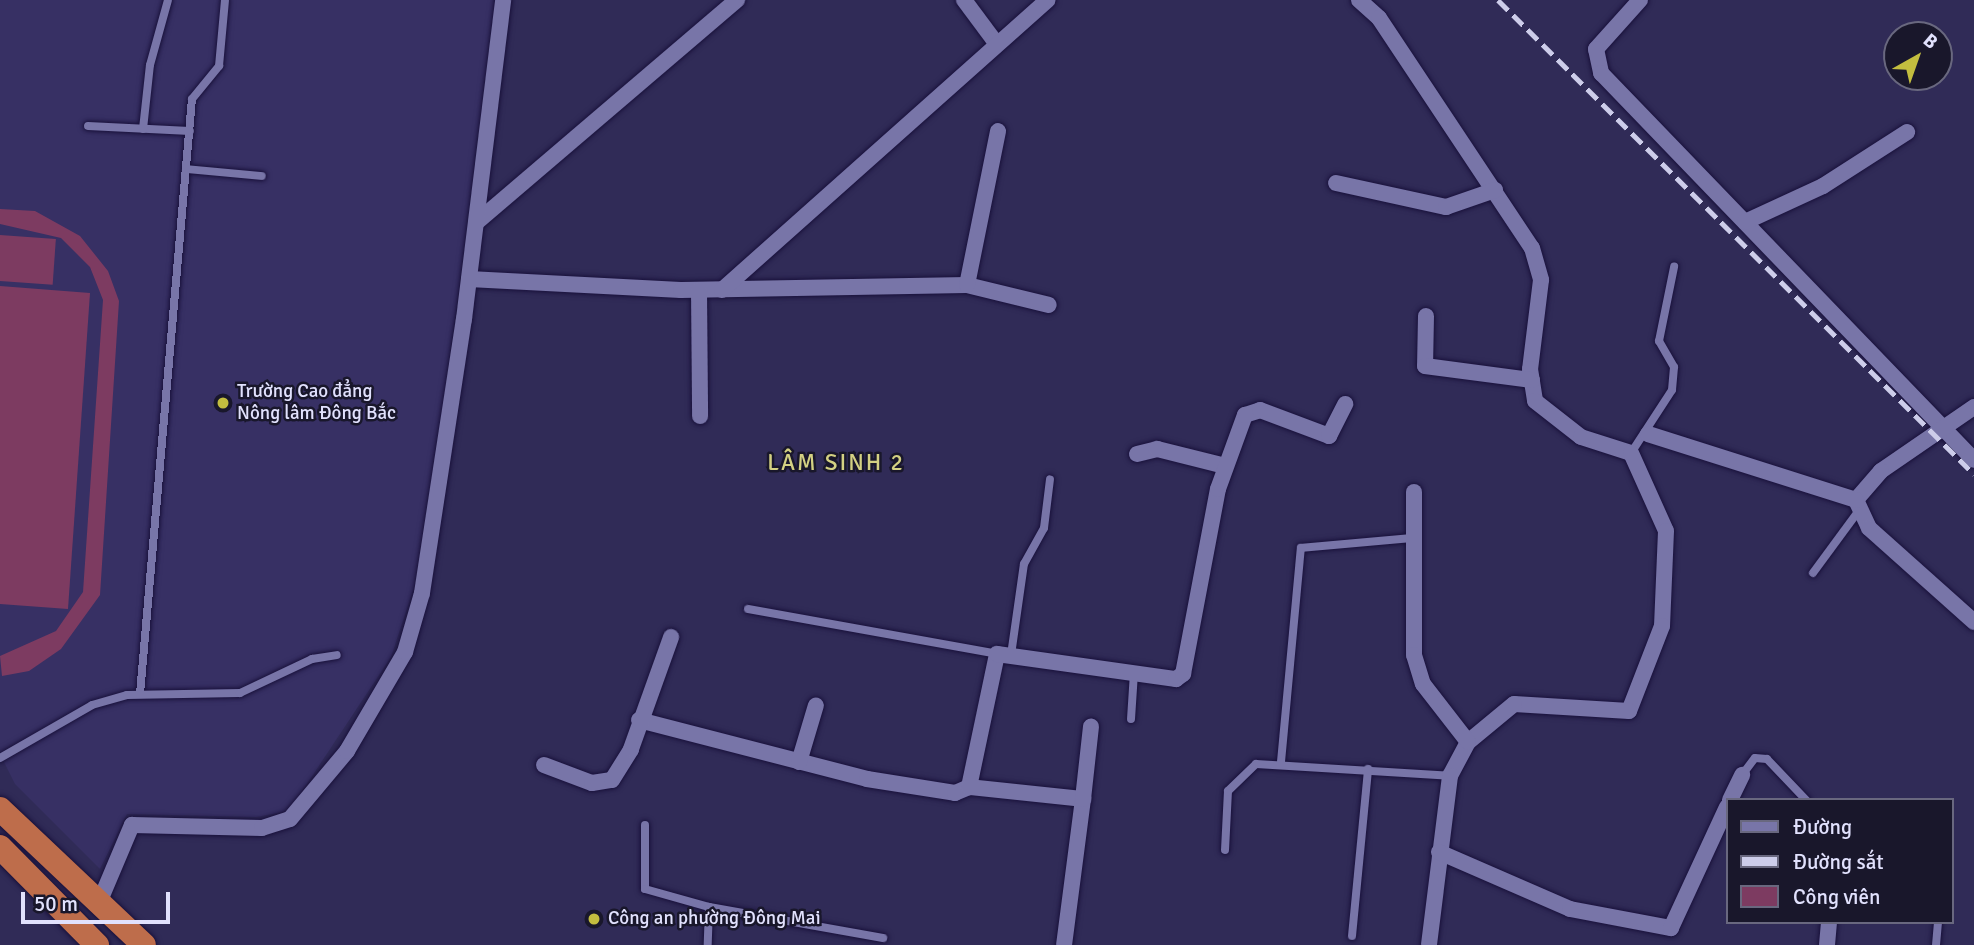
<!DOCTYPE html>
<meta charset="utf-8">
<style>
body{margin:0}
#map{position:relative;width:1974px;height:945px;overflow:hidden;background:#302b57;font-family:Signika,sans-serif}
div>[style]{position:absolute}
.built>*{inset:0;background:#373064}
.green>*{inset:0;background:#7d3b61;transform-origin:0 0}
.roads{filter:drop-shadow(0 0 2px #19113b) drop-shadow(0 0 2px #19113b)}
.service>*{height:8px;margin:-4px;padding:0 4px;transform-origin:4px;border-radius:4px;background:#7875a8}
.minor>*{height:16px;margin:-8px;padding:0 8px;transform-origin:8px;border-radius:8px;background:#7875a8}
.trunk>*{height:24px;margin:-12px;padding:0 12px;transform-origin:12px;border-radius:12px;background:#be6d4b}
.rail>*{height:5px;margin-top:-2.5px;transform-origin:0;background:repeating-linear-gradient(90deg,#cdcdea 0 14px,transparent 0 21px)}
.dots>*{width:19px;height:19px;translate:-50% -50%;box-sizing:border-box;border:4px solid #19172b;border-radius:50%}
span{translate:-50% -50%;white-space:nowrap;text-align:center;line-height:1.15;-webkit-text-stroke:5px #19172b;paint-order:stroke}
.poi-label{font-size:19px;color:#e1e1fd}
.left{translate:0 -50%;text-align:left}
.quarter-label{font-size:23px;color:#d4d183;letter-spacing:2px}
.legend{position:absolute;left:1726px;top:798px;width:228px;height:126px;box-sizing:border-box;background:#19172b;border:2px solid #69687f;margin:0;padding:9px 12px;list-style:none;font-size:21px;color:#e1e1fd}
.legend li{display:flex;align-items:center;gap:14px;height:35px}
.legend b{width:35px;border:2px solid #69687f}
.north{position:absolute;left:1883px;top:21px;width:70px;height:70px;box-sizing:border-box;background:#19172b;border:2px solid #69687f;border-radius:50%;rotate:40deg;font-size:19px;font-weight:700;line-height:28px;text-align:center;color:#e1e1fd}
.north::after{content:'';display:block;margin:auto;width:24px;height:32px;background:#c3bd3f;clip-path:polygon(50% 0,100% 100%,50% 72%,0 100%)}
.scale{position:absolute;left:21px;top:892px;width:149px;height:32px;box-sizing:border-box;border:4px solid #e1e1fd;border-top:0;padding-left:9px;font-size:21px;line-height:24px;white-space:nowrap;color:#e1e1fd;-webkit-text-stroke:5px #19172b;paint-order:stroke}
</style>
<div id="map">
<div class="built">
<div style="clip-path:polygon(0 0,498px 0,422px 563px,391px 657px,289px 811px,256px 817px,127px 814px,100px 869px,15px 784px,0 754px)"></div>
</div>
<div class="green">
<div style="clip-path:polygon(0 209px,35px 211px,80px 236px,108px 271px,119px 301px,100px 595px,61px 649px,29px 671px,2px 676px,0 656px,56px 631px,83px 592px,103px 300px,90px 267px,61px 238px,0 224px)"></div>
<div style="left:0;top:235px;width:56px;height:46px;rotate:4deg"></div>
<div style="clip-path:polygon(0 286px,90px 293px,68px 609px,0 604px)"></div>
</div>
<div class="roads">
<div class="service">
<div style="left:88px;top:126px;width:102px;rotate:2.8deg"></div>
<div style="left:143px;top:129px;width:64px;rotate:-83.8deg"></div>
<div style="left:150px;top:65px;width:67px;rotate:-74.5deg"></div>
<div style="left:186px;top:169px;width:76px;rotate:5.3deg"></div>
<div style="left:1631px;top:453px;width:75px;rotate:-56.9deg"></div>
<div style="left:1672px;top:390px;width:23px;rotate:-85deg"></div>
<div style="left:1674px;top:367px;width:30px;rotate:-120deg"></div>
<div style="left:1659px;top:341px;width:76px;rotate:-78.5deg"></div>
<div style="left:1813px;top:573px;width:79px;rotate:-53.7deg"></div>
<div style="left:748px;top:609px;width:253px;rotate:10.2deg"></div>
<div style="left:1011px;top:655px;width:92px;rotate:-81.9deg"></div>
<div style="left:1024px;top:564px;width:41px;rotate:-60.9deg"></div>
<div style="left:1044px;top:528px;width:49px;rotate:-83deg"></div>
<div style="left:140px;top:694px;width:597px;rotate:-85.01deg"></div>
<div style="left:192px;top:99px;width:43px;rotate:-50.7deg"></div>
<div style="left:219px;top:66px;width:66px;rotate:-84.8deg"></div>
<div style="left:1131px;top:719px;width:46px;rotate:-86.3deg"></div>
<div style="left:0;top:758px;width:106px;rotate:-29.9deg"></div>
<div style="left:92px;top:705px;width:36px;rotate:-16deg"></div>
<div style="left:127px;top:695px;width:113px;rotate:-1deg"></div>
<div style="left:240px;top:693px;width:80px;rotate:-25.3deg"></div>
<div style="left:312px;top:659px;width:25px;rotate:-9deg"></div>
<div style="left:1281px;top:762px;width:215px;rotate:-84.7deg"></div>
<div style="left:1301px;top:548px;width:113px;rotate:-5.1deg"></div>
<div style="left:1742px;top:775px;width:21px;rotate:-53deg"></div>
<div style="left:1755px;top:758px;width:12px;rotate:5deg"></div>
<div style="left:1767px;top:759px;width:57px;rotate:46.4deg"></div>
<div style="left:645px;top:825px;width:64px;rotate:90deg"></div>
<div style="left:645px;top:889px;width:66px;rotate:15.7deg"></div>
<div style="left:709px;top:907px;width:38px;rotate:92deg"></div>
<div style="left:1225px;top:850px;width:59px;rotate:-87.1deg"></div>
<div style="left:1228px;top:791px;width:39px;rotate:-44deg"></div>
<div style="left:1256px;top:764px;width:194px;rotate:3.5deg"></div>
<div style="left:709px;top:907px;width:177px;rotate:10.1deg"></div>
<div style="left:1352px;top:936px;width:168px;rotate:-84.5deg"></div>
<div style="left:1936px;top:945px;width:23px;rotate:-85deg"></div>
</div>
<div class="minor">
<div style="left:964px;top:0;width:54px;rotate:53.3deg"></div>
<div style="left:1359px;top:0;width:27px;rotate:42deg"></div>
<div style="left:1379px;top:18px;width:276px;rotate:56.4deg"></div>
<div style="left:1532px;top:248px;width:33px;rotate:74deg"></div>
<div style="left:1541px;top:280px;width:90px;rotate:97deg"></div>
<div style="left:1530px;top:369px;width:32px;rotate:81deg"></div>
<div style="left:1535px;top:401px;width:58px;rotate:38deg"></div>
<div style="left:1581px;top:437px;width:52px;rotate:17.7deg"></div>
<div style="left:1631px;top:453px;width:85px;rotate:65.8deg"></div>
<div style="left:1666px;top:531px;width:95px;rotate:92.4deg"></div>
<div style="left:1662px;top:626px;width:91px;rotate:111.2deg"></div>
<div style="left:1629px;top:711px;width:115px;rotate:-176.5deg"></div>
<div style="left:1514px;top:704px;width:60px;rotate:140.4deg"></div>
<div style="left:1468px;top:742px;width:38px;rotate:118deg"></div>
<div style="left:1450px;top:776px;width:170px;rotate:97.1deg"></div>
<div style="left:1640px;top:0;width:66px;rotate:131.9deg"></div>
<div style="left:1596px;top:49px;width:25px;rotate:78deg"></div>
<div style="left:1601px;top:73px;width:537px;rotate:46.06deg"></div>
<div style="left:1336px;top:183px;width:113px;rotate:12.3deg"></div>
<div style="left:1446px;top:207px;width:52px;rotate:-19.1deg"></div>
<div style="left:477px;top:222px;width:342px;rotate:-40.5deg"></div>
<div style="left:1745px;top:222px;width:86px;rotate:-24.8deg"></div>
<div style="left:1823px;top:186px;width:100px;rotate:-32.7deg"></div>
<div style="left:469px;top:279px;width:212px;rotate:3deg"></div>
<div style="left:681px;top:290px;width:286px;rotate:-1deg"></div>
<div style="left:967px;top:285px;width:84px;rotate:13.7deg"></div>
<div style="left:967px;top:285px;width:157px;rotate:-78.6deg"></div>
<div style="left:699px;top:290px;width:126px;rotate:89.5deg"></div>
<div style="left:722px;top:290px;width:436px;rotate:-41.7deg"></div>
<div style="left:1426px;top:316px;width:50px;rotate:91.1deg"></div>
<div style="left:1425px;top:366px;width:108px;rotate:7.5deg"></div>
<div style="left:1974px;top:407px;width:113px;rotate:145.5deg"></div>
<div style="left:1881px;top:471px;width:38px;rotate:131deg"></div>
<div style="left:1856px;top:500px;width:31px;rotate:65deg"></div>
<div style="left:1869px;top:528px;width:141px;rotate:41.8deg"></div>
<div style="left:1648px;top:434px;width:218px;rotate:17.6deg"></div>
<div style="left:1137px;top:454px;width:21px;rotate:-14deg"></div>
<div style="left:1157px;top:449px;width:70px;rotate:14deg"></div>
<div style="left:1414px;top:492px;width:163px;rotate:90deg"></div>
<div style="left:1414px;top:655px;width:30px;rotate:73deg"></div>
<div style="left:1423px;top:684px;width:73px;rotate:52.2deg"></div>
<div style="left:639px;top:720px;width:236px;rotate:14.5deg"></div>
<div style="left:867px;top:779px;width:89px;rotate:9deg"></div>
<div style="left:955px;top:793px;width:15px;rotate:-23deg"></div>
<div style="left:969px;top:787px;width:136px;rotate:-78.1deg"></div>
<div style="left:997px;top:654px;width:181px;rotate:8deg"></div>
<div style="left:1176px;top:679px;width:9px;rotate:-36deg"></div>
<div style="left:1183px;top:674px;width:188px;rotate:-79.3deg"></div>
<div style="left:1218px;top:489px;width:79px;rotate:-70deg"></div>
<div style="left:1245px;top:415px;width:16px;rotate:-18deg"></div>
<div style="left:1260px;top:410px;width:74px;rotate:20.6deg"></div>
<div style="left:1329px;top:436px;width:36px;rotate:-63deg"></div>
<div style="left:799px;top:762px;width:59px;rotate:-73.4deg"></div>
<div style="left:544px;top:765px;width:51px;rotate:20.6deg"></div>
<div style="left:592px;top:783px;width:20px;rotate:-9deg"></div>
<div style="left:612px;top:780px;width:36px;rotate:-58deg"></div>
<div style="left:631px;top:749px;width:119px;rotate:-70.3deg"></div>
<div style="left:969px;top:787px;width:115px;rotate:6deg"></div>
<div style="left:1083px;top:799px;width:147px;rotate:97.4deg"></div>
<div style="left:1083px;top:799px;width:73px;rotate:-83.7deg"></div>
<div style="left:1730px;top:800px;width:28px;rotate:-64deg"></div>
<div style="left:1439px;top:852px;width:143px;rotate:23.5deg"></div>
<div style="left:1570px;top:909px;width:103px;rotate:10.7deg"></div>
<div style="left:1671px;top:928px;width:133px;rotate:-65.2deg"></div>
<div style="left:99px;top:903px;width:85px;rotate:-67.1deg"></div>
<div style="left:132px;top:825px;width:130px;rotate:1.3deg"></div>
<div style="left:262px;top:828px;width:29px;rotate:-18deg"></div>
<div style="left:290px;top:819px;width:89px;rotate:-50deg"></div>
<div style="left:347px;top:751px;width:115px;rotate:-59.6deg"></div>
<div style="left:405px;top:652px;width:61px;rotate:-73.9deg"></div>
<div style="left:422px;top:593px;width:277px;rotate:-81.3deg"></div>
<div style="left:464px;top:319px;width:321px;rotate:-83deg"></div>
<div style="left:1827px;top:945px;width:23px;rotate:-85deg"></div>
</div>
<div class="trunk">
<div style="left:0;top:809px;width:198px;rotate:43.4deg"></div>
<div style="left:0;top:847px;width:138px;rotate:45.3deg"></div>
</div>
</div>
<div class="rail">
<div style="left:1498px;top:0;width:672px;rotate:44.88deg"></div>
</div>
<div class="dots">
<div style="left:223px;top:403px;background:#c3bd3f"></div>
<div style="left:594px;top:919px;background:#c3bd3f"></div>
</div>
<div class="poi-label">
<span class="left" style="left:237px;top:403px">Trường Cao đẳng<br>Nông lâm Đông Bắc</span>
<span class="left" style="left:608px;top:919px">Công an phường Đông Mai</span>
</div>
<div class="quarter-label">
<span style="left:836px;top:463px">LÂM SINH 2</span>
</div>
<ul class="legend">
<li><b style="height:9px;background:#7875a8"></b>Đường</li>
<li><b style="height:9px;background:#cdcdea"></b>Đường sắt</li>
<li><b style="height:19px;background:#7d3b61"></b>Công viên</li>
</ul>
<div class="north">B</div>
<div class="scale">50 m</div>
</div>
